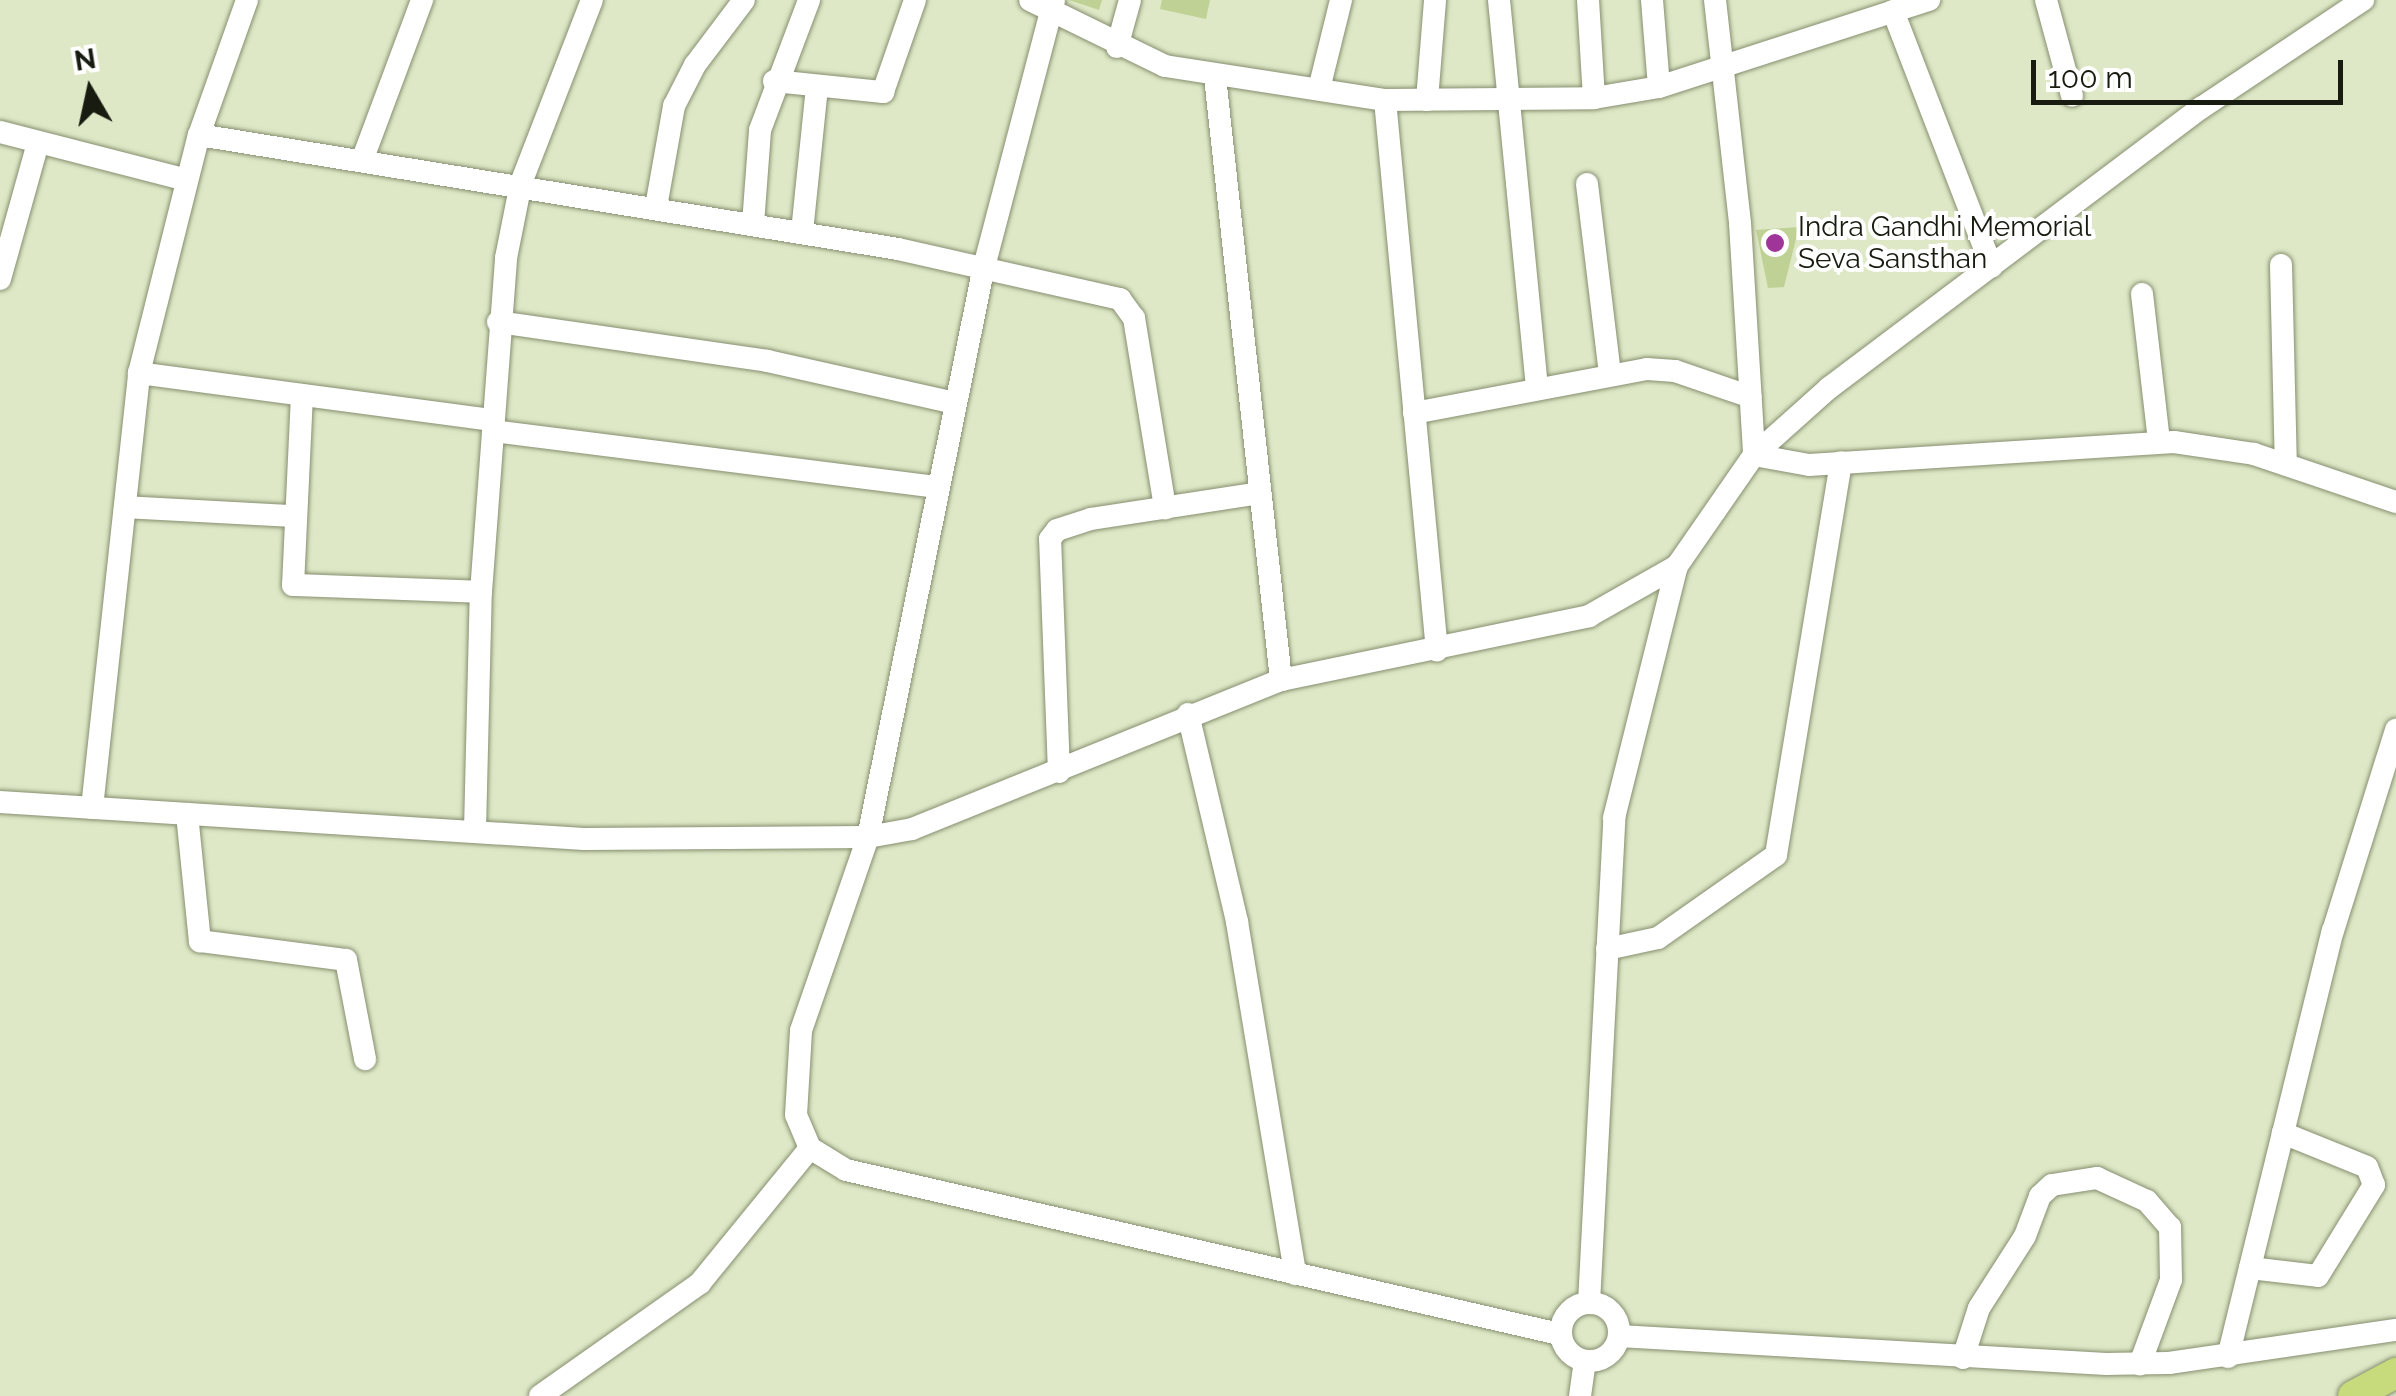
<!DOCTYPE html>
<style>
body{margin:0}
#map{position:relative;width:2396px;height:1396px;overflow:hidden;background:#dee8c6;font-family:Raleway,sans-serif}
div>[style]{position:absolute}
.building>*{inset:0;background:#bfd194}
.roads{filter:drop-shadow(0 0 2px #868f70) drop-shadow(0 0 2px #868f70)}
.minor>*{height:22px;margin:-11px;padding:0 11px;transform-origin:11px;border-radius:11px;background:#fff}
.minor>.ring{margin:-11px;padding:0;box-sizing:content-box;background:none;border:22px solid #fff;border-radius:50%}
.major>*{height:30px;margin:-15px;padding:0 15px;transform-origin:15px;border-radius:15px;background:#c7db7c}
.dots>*{width:28px;height:28px;translate:-50% -50%;box-sizing:border-box;border:5px solid #fff;border-radius:50%}
span{translate:-50% -50%;white-space:nowrap;text-align:center;line-height:1.15;-webkit-text-stroke:8px #fff;paint-order:stroke}
.poi-label{font-size:28px;color:#181b0f}
.left{translate:0 -50%;text-align:left}
.north{position:absolute;left:40px;top:40px;width:100px;height:100px;-webkit-text-stroke:8px #fff;paint-order:stroke;rotate:351deg;font-size:28px;font-weight:700;line-height:40px;text-align:center;color:#181b0f}
.north::after{content:'';display:block;margin:auto;width:35px;height:45px;background:#181b0f;clip-path:polygon(50% 0,100% 100%,50% 72%,0 100%)}
.scale{position:absolute;left:2031px;top:60px;width:312px;height:45px;box-sizing:border-box;border:5px solid #181b0f;border-top:0;padding-left:12px;font-size:30px;line-height:35px;white-space:nowrap;color:#181b0f;-webkit-text-stroke:8px #fff;paint-order:stroke}
</style>
<div id="map">
<div class="building">
<div style="clip-path:polygon(1069px 0,1102px 0,1099px 10px)"></div>
<div style="clip-path:polygon(1162px 0,1210px 0,1206px 19px,1160px 9px)"></div>
<div style="clip-path:polygon(1799px 227px,1784px 287px,1768px 288px,1756px 230px)"></div>
</div>
<div class="roads">
<div class="minor">
<div style="left:1030px;top:0;width:150px;rotate:26.1deg"></div>
<div style="left:1165px;top:66px;width:223px;rotate:8.8deg"></div>
<div style="left:1385px;top:100px;width:209px;rotate:-0.5deg"></div>
<div style="left:1594px;top:98px;width:66px;rotate:-9.6deg"></div>
<div style="left:1659px;top:87px;width:284px;rotate:-17.9deg"></div>
<div style="left:1054px;top:0;width:275px;rotate:104.7deg"></div>
<div style="left:984px;top:266px;width:583px;rotate:101.48deg"></div>
<div style="left:868px;top:837px;width:205px;rotate:109.1deg"></div>
<div style="left:801px;top:1031px;width:84px;rotate:93.4deg"></div>
<div style="left:796px;top:1115px;width:36px;rotate:67deg"></div>
<div style="left:810px;top:1148px;width:42px;rotate:31.4deg"></div>
<div style="left:846px;top:1170px;width:732px;rotate:12.95deg"></div>
<div style="left:1499px;top:0;width:388px;rotate:84.4deg"></div>
<div style="left:1588px;top:0;width:98px;rotate:86.5deg"></div>
<div style="left:1652px;top:0;width:87px;rotate:85.4deg"></div>
<div style="left:1715px;top:0;width:224px;rotate:83.6deg"></div>
<div style="left:1740px;top:223px;width:232px;rotate:86.5deg"></div>
<div style="left:1754px;top:455px;width:56px;rotate:10.3deg"></div>
<div style="left:1809px;top:465px;width:366px;rotate:-3.6deg"></div>
<div style="left:2174px;top:442px;width:81px;rotate:8.5deg"></div>
<div style="left:2254px;top:454px;width:150px;rotate:18.7deg"></div>
<div style="left:2046px;top:0;width:99px;rotate:74.8deg"></div>
<div style="left:1893px;top:11px;width:274px;rotate:68.9deg"></div>
<div style="left:1117px;top:47px;width:49px;rotate:-74.5deg"></div>
<div style="left:1215px;top:77px;width:607px;rotate:83.75deg"></div>
<div style="left:774px;top:81px;width:110px;rotate:5.8deg"></div>
<div style="left:883px;top:92px;width:97px;rotate:-70.8deg"></div>
<div style="left:1319px;top:89px;width:92px;rotate:-76.1deg"></div>
<div style="left:1385px;top:100px;width:553px;rotate:84.61deg"></div>
<div style="left:1427px;top:100px;width:100px;rotate:-85.4deg"></div>
<div style="left:0;top:132px;width:193px;rotate:14.4deg"></div>
<div style="left:199px;top:135px;width:708px;rotate:9.26deg"></div>
<div style="left:898px;top:249px;width:228px;rotate:12.7deg"></div>
<div style="left:1120px;top:299px;width:24px;rotate:54deg"></div>
<div style="left:1134px;top:318px;width:193px;rotate:80.7deg"></div>
<div style="left:363px;top:158px;width:169px;rotate:-69.5deg"></div>
<div style="left:1587px;top:184px;width:191px;rotate:83.1deg"></div>
<div style="left:656px;top:207px;width:103px;rotate:-79.9deg"></div>
<div style="left:674px;top:106px;width:46px;rotate:-62.9deg"></div>
<div style="left:695px;top:65px;width:81px;rotate:-53deg"></div>
<div style="left:753px;top:224px;width:94px;rotate:-85.7deg"></div>
<div style="left:760px;top:130px;width:139px;rotate:-69.3deg"></div>
<div style="left:802px;top:232px;width:146px;rotate:-84.1deg"></div>
<div style="left:2281px;top:265px;width:199px;rotate:88.6deg"></div>
<div style="left:0;top:279px;width:141px;rotate:-74.4deg"></div>
<div style="left:2142px;top:294px;width:149px;rotate:83.4deg"></div>
<div style="left:498px;top:322px;width:272px;rotate:8.2deg"></div>
<div style="left:767px;top:361px;width:193px;rotate:12.6deg"></div>
<div style="left:139px;top:373px;width:357px;rotate:7.6deg"></div>
<div style="left:302px;top:395px;width:190px;rotate:92.7deg"></div>
<div style="left:293px;top:585px;width:188px;rotate:2.1deg"></div>
<div style="left:1414px;top:413px;width:237px;rotate:-10.7deg"></div>
<div style="left:1647px;top:369px;width:28px;rotate:4deg"></div>
<div style="left:1675px;top:371px;width:80px;rotate:18.9deg"></div>
<div style="left:493px;top:431px;width:449px;rotate:7.2deg"></div>
<div style="left:125px;top:507px;width:167px;rotate:3.1deg"></div>
<div style="left:1188px;top:714px;width:214px;rotate:76.7deg"></div>
<div style="left:1237px;top:922px;width:357px;rotate:80.6deg"></div>
<div style="left:1059px;top:772px;width:233px;rotate:-92.2deg"></div>
<div style="left:1050px;top:539px;width:11px;rotate:-52deg"></div>
<div style="left:1057px;top:530px;width:36px;rotate:-18deg"></div>
<div style="left:1091px;top:519px;width:171px;rotate:-8.7deg"></div>
<div style="left:0;top:802px;width:585px;rotate:3.63deg"></div>
<div style="left:584px;top:839px;width:284px;rotate:-0.4deg"></div>
<div style="left:868px;top:837px;width:45px;rotate:-10.3deg"></div>
<div style="left:912px;top:829px;width:398px;rotate:-22deg"></div>
<div style="left:1281px;top:680px;width:315px;rotate:-11.7deg"></div>
<div style="left:1589px;top:616px;width:101px;rotate:-29.6deg"></div>
<div style="left:1677px;top:566px;width:135px;rotate:-55.3deg"></div>
<div style="left:1754px;top:455px;width:101px;rotate:-41.8deg"></div>
<div style="left:1829px;top:388px;width:466px;rotate:-37deg"></div>
<div style="left:2201px;top:108px;width:195px;rotate:-33.7deg"></div>
<div style="left:92px;top:808px;width:438px;rotate:-83.8deg"></div>
<div style="left:139px;top:373px;width:245px;rotate:-75.9deg"></div>
<div style="left:199px;top:135px;width:143px;rotate:-70.4deg"></div>
<div style="left:187px;top:814px;width:128px;rotate:84.2deg"></div>
<div style="left:200px;top:941px;width:147px;rotate:7.4deg"></div>
<div style="left:346px;top:960px;width:101px;rotate:79.1deg"></div>
<div style="left:475px;top:830px;width:238px;rotate:-88.6deg"></div>
<div style="left:481px;top:592px;width:335px;rotate:-85.7deg"></div>
<div style="left:506px;top:258px;width:76px;rotate:-78.7deg"></div>
<div style="left:521px;top:183px;width:196px;rotate:-68.8deg"></div>
<div style="left:1607px;top:949px;width:52px;rotate:-12.2deg"></div>
<div style="left:1658px;top:938px;width:144px;rotate:-35.1deg"></div>
<div style="left:1776px;top:855px;width:398px;rotate:-80.6deg"></div>
<div style="left:2250px;top:1268px;width:68px;rotate:6.7deg"></div>
<div style="left:2318px;top:1276px;width:107px;rotate:-58.4deg"></div>
<div style="left:2374px;top:1185px;width:19px;rotate:-111deg"></div>
<div style="left:2367px;top:1167px;width:91px;rotate:-158deg"></div>
<div style="left:1589px;top:1303px;width:486px;rotate:-87deg"></div>
<div style="left:1614px;top:818px;width:260px;rotate:-76deg"></div>
<div class="ring" style="left:1561px;top:1303px;width:36px;height:36px"></div>
<div style="left:1619px;top:1336px;width:488px;rotate:3.3deg"></div>
<div style="left:2106px;top:1364px;width:63px;rotate:-0.9deg"></div>
<div style="left:2169px;top:1363px;width:229px;rotate:-8.3deg"></div>
<div style="left:2228px;top:1357px;width:439px;rotate:-76.2deg"></div>
<div style="left:2333px;top:931px;width:211px;rotate:-72.6deg"></div>
<div style="left:1963px;top:1358px;width:52px;rotate:-72.3deg"></div>
<div style="left:1979px;top:1308px;width:85px;rotate:-57.4deg"></div>
<div style="left:2025px;top:1236px;width:43px;rotate:-69.4deg"></div>
<div style="left:2040px;top:1196px;width:16px;rotate:-43deg"></div>
<div style="left:2052px;top:1185px;width:46px;rotate:-8.8deg"></div>
<div style="left:2097px;top:1178px;width:55px;rotate:24.7deg"></div>
<div style="left:2147px;top:1201px;width:35px;rotate:49deg"></div>
<div style="left:2170px;top:1227px;width:53px;rotate:88.9deg"></div>
<div style="left:2171px;top:1280px;width:90px;rotate:110.3deg"></div>
<div style="left:540px;top:1396px;width:196px;rotate:-35.2deg"></div>
<div style="left:700px;top:1283px;width:174px;rotate:-50.8deg"></div>
<div style="left:1580px;top:1396px;width:35px;rotate:-82deg"></div>
</div>
<div class="major">
<div style="left:2353px;top:1396px;width:49px;rotate:-28.1deg"></div>
</div>
</div>
<div class="dots">
<div style="left:1775px;top:243px;background:#9f3598"></div>
</div>
<div class="poi-label">
<span class="left" style="left:1798px;top:243px">Indra Gandhi Memorial<br>Seva Sansthan</span>
</div>
<div class="north">N</div>
<div class="scale">100 m</div>
</div>
